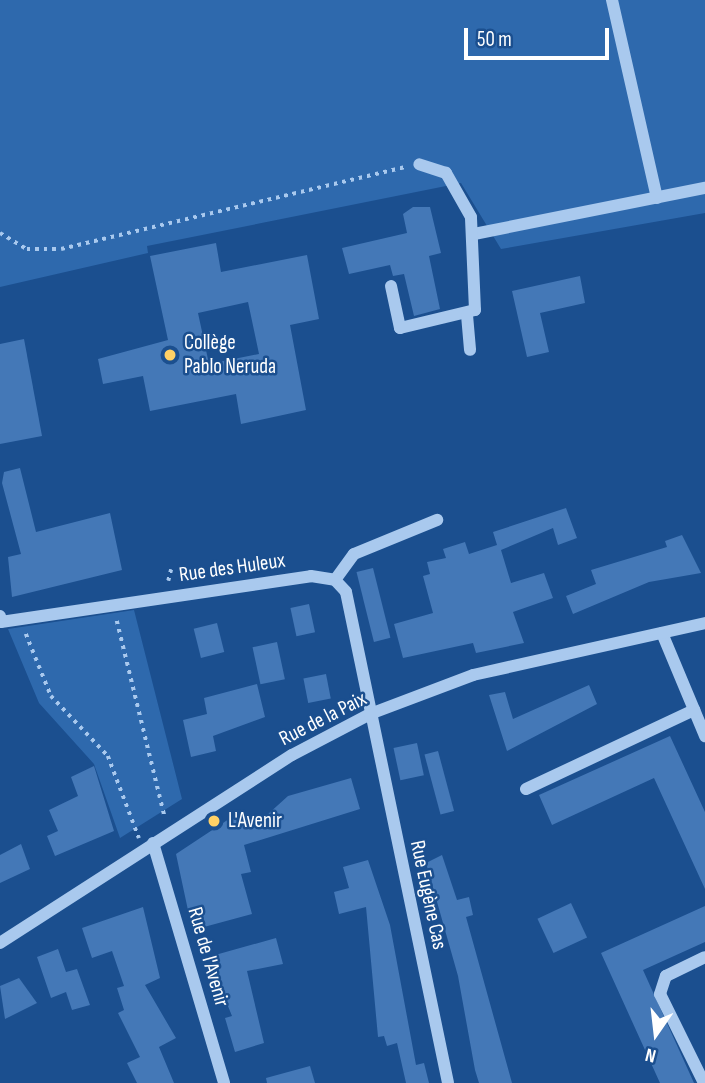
<!DOCTYPE html>
<meta charset="utf-8">
<style>
body{margin:0}
#map{position:relative;width:705px;height:1083px;overflow:hidden;background:#1b4f8f;font-family:"Sofia Sans Condensed",sans-serif}
div>[style]{position:absolute}
.green>*{inset:0;background:#2e69ad}
.building>*{inset:0;background:#4478b7;transform-origin:0 0}
.path>*{height:3.5px;margin-top:-1.75px;transform-origin:0;background:repeating-linear-gradient(90deg,#a9c9ee 0 3.5px,transparent 0 8.5px)}
.minor>*{height:12px;margin:-6px;padding:0 6px;transform-origin:6px;border-radius:6px;background:#a9c9ee}
.dots>*{width:19px;height:19px;translate:-50% -50%;box-sizing:border-box;border:4px solid #1b4f8f;border-radius:50%}
span{translate:-50% -50%;white-space:nowrap;text-align:center;line-height:1.15;-webkit-text-stroke:5px #1b4f8f;paint-order:stroke}
.poi-label{font-size:21px;color:#fff}
.left{translate:0 -50%;text-align:left}
.street-label{font-size:21px;color:#fff}
.north{position:absolute;left:621px;top:999px;width:70px;height:70px;-webkit-text-stroke:5px #1b4f8f;paint-order:stroke;rotate:194deg;font-size:19px;font-weight:700;line-height:28px;text-align:center;color:#fff}
.north::after{content:'';display:block;margin:auto;width:24px;height:32px;background:#fff;clip-path:polygon(50% 0,100% 100%,50% 72%,0 100%)}
.scale{position:absolute;left:464px;top:28px;width:145px;height:32px;box-sizing:border-box;border:4px solid #fff;border-top:0;padding-left:9px;font-size:21px;line-height:24px;white-space:nowrap;color:#fff;-webkit-text-stroke:5px #1b4f8f;paint-order:stroke}
</style>
<div id="map">
<div class="green">
<div style="clip-path:polygon(0 0,705px 0,705px 213px,501px 249px,461px 183px,147px 246px,148px 253px,0 287px)"></div>
<div style="clip-path:polygon(134px 610px,182px 799px,120px 838px,94px 764px,39px 703px,8px 629px)"></div>
</div>
<div class="building">
<div style="clip-path:polygon(413px 207px,430px 207px,441px 253px,429px 256px,440px 309px,414px 316px,404px 274px,393px 276px,390px 265px,349px 274px,342px 248px,407px 233px,403px 214px)"></div>
<div style="clip-path:polygon(evenodd,216px 243px,221px 272px,307px 255px,319px 319px,290px 325px,306px 410px,241px 424px,236px 394px,150px 411px,143px 376px,103px 384px,98px 359px,168px 340px,150px 256px,216px 243px,248px 302px,259px 354px,209px 364px,198px 313px,248px 302px)"></div>
<div style="clip-path:polygon(580px 276px,585px 303px,540px 313px,549px 352px,527px 357px,512px 291px)"></div>
<div style="clip-path:polygon(24px 339px,42px 436px,0 444px,0 344px)"></div>
<div style="clip-path:polygon(20px 468px,36px 532px,110px 513px,122px 570px,12px 597px,8px 557px,21px 554px,2px 483px,4px 472px)"></div>
<div style="clip-path:polygon(566px 508px,577px 538px,558px 545px,553px 528px,501px 550px,511px 583px,544px 573px,553px 598px,513px 612px,524px 643px,476px 653px,473px 643px,403px 658px,394px 624px,433px 613px,423px 576px,430px 574px,427px 562px,446px 558px,443px 549px,465px 542px,469px 554px,497px 545px,493px 532px)"></div>
<div style="clip-path:polygon(682px 535px,701px 573px,649px 582px,573px 614px,566px 596px,596px 584px,591px 570px,667px 547px,665px 541px)"></div>
<div style="left:373px;top:568px;width:72px;height:17px;rotate:76deg"></div>
<div style="left:309px;top:604px;width:29px;height:19px;rotate:78deg"></div>
<div style="left:217px;top:623px;width:30px;height:24px;rotate:76deg"></div>
<div style="left:277px;top:642px;width:38px;height:25px;rotate:78deg"></div>
<div style="left:326px;top:674px;width:25px;height:23px;rotate:79deg"></div>
<div style="clip-path:polygon(257px 684px,265px 717px,213px 736px,216px 751px,191px 757px,183px 720px,207px 714px,204px 698px)"></div>
<div style="clip-path:polygon(589px 685px,597px 704px,507px 751px,489px 695px,505px 692px,513px 719px)"></div>
<div style="clip-path:polygon(670px 736px,705px 812px,705px 889px,654px 778px,552px 825px,539px 795px)"></div>
<div style="left:417px;top:743px;width:33px;height:24px;rotate:78deg"></div>
<div style="left:438px;top:751px;width:62px;height:14px;rotate:75deg"></div>
<div style="clip-path:polygon(94px 766px,114px 831px,55px 856px,47px 836px,58px 831px,49px 810px,78px 796px,71px 777px)"></div>
<div style="clip-path:polygon(351px 778px,360px 809px,244px 845px,251px 872px,241px 874px,252px 914px,204px 927px,199px 912px,189px 915px,176px 854px,235px 815px,237px 822px,267px 815px,288px 796px)"></div>
<div style="clip-path:polygon(21px 844px,30px 869px,0 883px,0 855px)"></div>
<div style="clip-path:polygon(442px 855px,457px 900px,469px 897px,473px 915px,466px 917px,512px 1083px,479px 1083px,475px 1070px,458px 976px,426px 863px)"></div>
<div style="clip-path:polygon(368px 860px,390px 925px,416px 1065px,424px 1063px,429px 1083px,406px 1083px,397px 1043px,387px 1046px,384px 1036px,378px 1037px,366px 907px,339px 914px,334px 892px,349px 888px,343px 867px)"></div>
<div style="left:571px;top:903px;width:38px;height:37px;rotate:65deg"></div>
<div style="clip-path:polygon(705px 906px,705px 942px,643px 970px,694px 1083px,660px 1083px,601px 953px)"></div>
<div style="clip-path:polygon(143px 907px,160px 978px,145px 985px,176px 1038px,159px 1047px,174px 1083px,137px 1083px,127px 1063px,140px 1057px,118px 1013px,124px 1010px,117px 988px,124px 986px,112px 951px,92px 958px,82px 928px)"></div>
<div style="clip-path:polygon(276px 938px,283px 964px,247px 971px,264px 1043px,235px 1052px,225px 1018px,232px 1016px,208px 957px)"></div>
<div style="clip-path:polygon(58px 949px,66px 972px,77px 969px,90px 1005px,72px 1010px,66px 992px,51px 998px,37px 957px)"></div>
<div style="clip-path:polygon(19px 978px,37px 1003px,5px 1019px,0 986px)"></div>
<div style="clip-path:polygon(310px 1066px,315px 1083px,267px 1083px,266px 1078px)"></div>
</div>
<div class="path">
<div style="left:0;top:233px;width:31px;rotate:31deg"></div>
<div style="left:27px;top:249px;width:34px"></div>
<div style="left:61px;top:249px;width:355px;rotate:-13.4deg"></div>
<div style="left:168px;top:581px;width:12px;rotate:-76deg"></div>
<div style="left:117px;top:621px;width:203px;rotate:76.3deg"></div>
<div style="left:26px;top:634px;width:67px;rotate:68deg"></div>
<div style="left:51px;top:696px;width:83px;rotate:46.5deg"></div>
<div style="left:108px;top:756px;width:88px;rotate:69.3deg"></div>
</div>
<div class="minor">
<div style="left:612px;top:0;width:203px;rotate:77.2deg"></div>
<div style="left:474px;top:234px;width:236px;rotate:-11.3deg"></div>
<div style="left:391px;top:286px;width:43px;rotate:77.9deg"></div>
<div style="left:400px;top:328px;width:77px;rotate:-13.5deg"></div>
<div style="left:475px;top:310px;width:93px;rotate:-92.5deg"></div>
<div style="left:471px;top:217px;width:51px;rotate:-119.6deg"></div>
<div style="left:446px;top:173px;width:28px;rotate:-162deg"></div>
<div style="left:467px;top:315px;width:35px;rotate:85deg"></div>
<div style="left:335px;top:580px;width:32px;rotate:-54deg"></div>
<div style="left:354px;top:554px;width:90px;rotate:-22.3deg"></div>
<div style="left:0;top:616px;width:6px;rotate:81deg"></div>
<div style="left:1px;top:622px;width:313px;rotate:-8.4deg"></div>
<div style="left:311px;top:576px;width:24px;rotate:9deg"></div>
<div style="left:335px;top:580px;width:16px;rotate:47deg"></div>
<div style="left:346px;top:592px;width:501px;rotate:78.26deg"></div>
<div style="left:662px;top:633px;width:112px;rotate:67.3deg"></div>
<div style="left:526px;top:789px;width:186px;rotate:-25.2deg"></div>
<div style="left:153px;top:843px;width:250px;rotate:73.5deg"></div>
<div style="left:0;top:943px;width:347px;rotate:-32.8deg"></div>
<div style="left:292px;top:755px;width:88px;rotate:-27.7deg"></div>
<div style="left:370px;top:714px;width:110px;rotate:-20.7deg"></div>
<div style="left:473px;top:675px;width:238px;rotate:-12.6deg"></div>
<div style="left:704px;top:1083px;width:99px;rotate:-116.3deg"></div>
<div style="left:660px;top:994px;width:19px;rotate:-72deg"></div>
<div style="left:666px;top:976px;width:43px;rotate:-26deg"></div>
</div>
<div class="dots">
<div style="left:170px;top:355px;background:#ffd166"></div>
<div style="left:214px;top:821px;background:#ffd166"></div>
</div>
<div class="poi-label">
<span class="left" style="left:184px;top:355px">Collège<br>Pablo Neruda</span>
<span class="left" style="left:228px;top:821px">L'Avenir</span>
</div>
<div class="street-label">
<span style="left:232px;top:568px;rotate:-8deg">Rue des Huleux</span>
<span style="left:323px;top:719px;rotate:-27deg">Rue de la Paix</span>
<span style="left:428px;top:895px;rotate:78deg">Rue Eugène Cas</span>
<span style="left:208px;top:957px;rotate:74deg">Rue de l'Avenir</span>
</div>
<div class="north">N</div>
<div class="scale">50 m</div>
</div>
